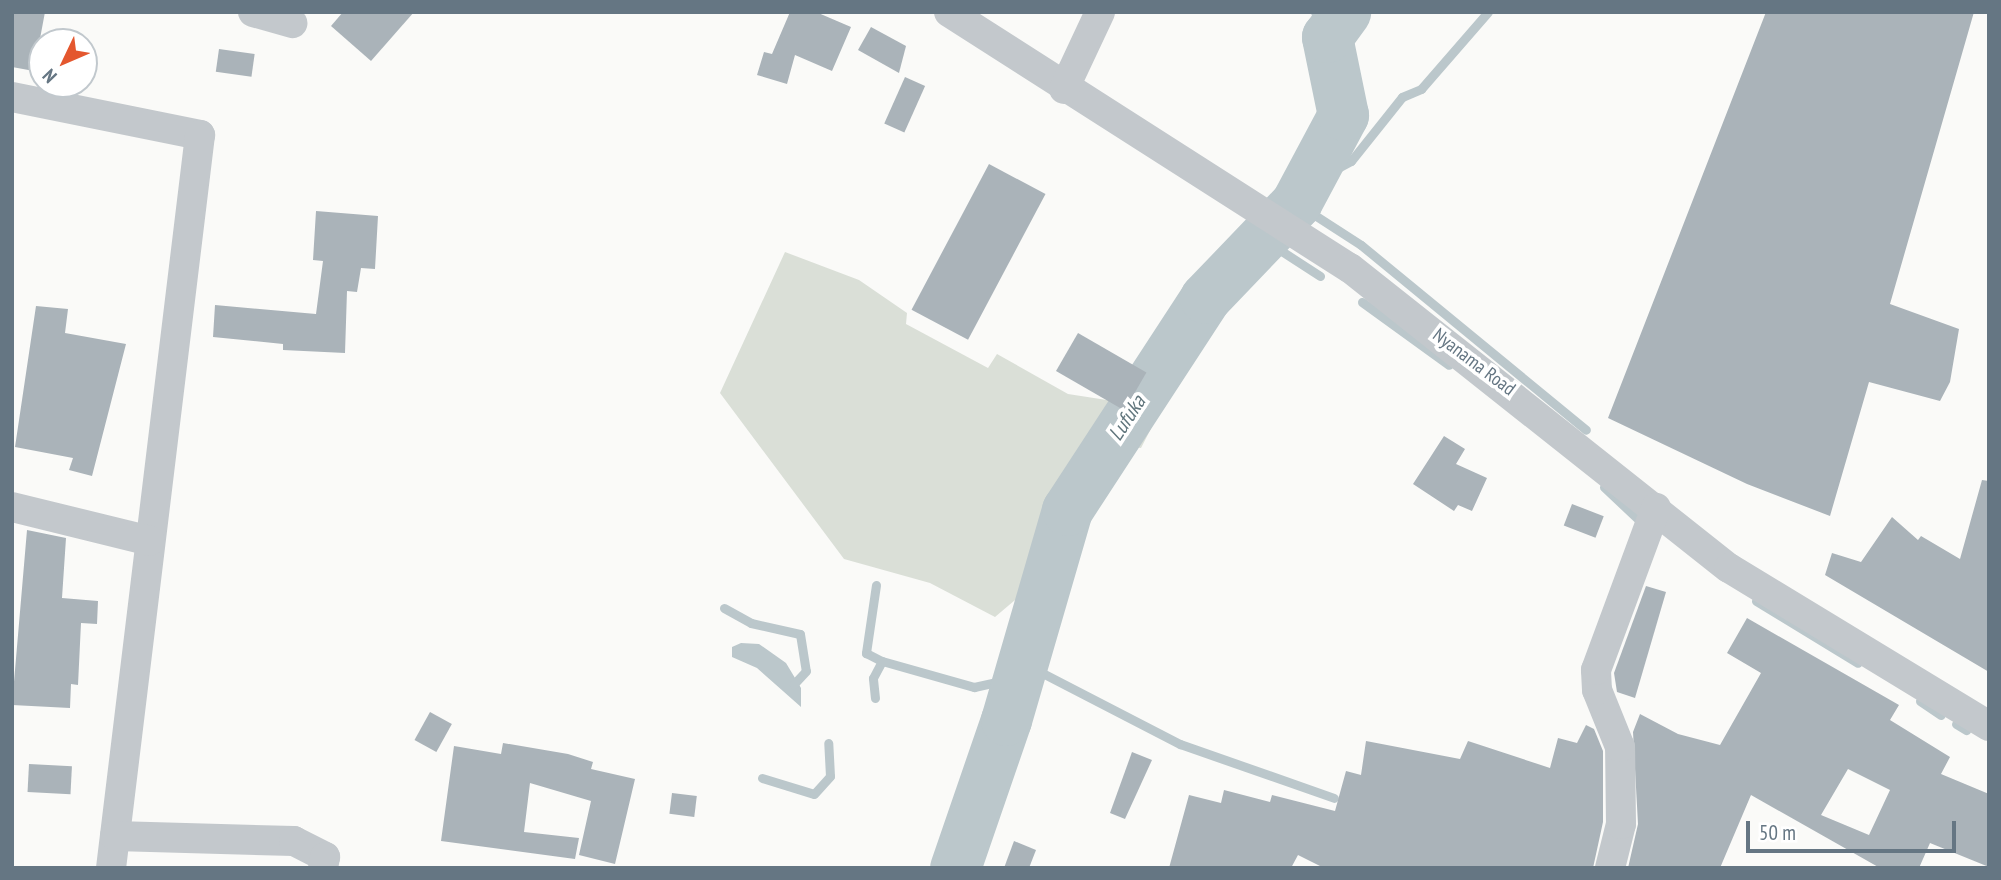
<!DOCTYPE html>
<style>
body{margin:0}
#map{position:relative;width:2001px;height:880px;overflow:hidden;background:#fafaf8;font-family:"PT Sans Narrow",sans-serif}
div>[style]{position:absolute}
.green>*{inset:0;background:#dadfd7}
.water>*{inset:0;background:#bbc7cb}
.stream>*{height:9px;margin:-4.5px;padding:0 4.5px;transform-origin:4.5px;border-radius:4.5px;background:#bbc7cb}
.river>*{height:51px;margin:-25.5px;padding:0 25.5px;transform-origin:25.5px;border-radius:25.5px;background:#bbc7cb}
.building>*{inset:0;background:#aab3b9;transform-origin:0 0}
.minor>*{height:30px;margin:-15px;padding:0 15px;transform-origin:15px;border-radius:15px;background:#c3c8cc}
span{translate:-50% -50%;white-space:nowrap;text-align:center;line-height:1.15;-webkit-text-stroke:7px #fff;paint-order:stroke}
.street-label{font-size:19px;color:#657683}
.water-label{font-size:21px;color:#60757c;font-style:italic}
.frame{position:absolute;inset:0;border:14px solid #657683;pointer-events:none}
.north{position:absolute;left:28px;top:28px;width:70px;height:70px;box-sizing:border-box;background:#fff;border:2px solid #c1c8cd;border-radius:50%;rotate:226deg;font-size:19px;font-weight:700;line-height:28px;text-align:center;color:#657683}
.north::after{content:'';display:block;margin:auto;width:24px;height:32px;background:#e4572e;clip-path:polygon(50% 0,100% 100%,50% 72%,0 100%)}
.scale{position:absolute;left:1746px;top:821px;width:210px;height:32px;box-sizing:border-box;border:4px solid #657683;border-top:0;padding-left:9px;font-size:21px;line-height:24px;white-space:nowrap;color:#657683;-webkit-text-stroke:5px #fff;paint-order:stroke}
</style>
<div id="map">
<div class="green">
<div style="clip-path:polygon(785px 252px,859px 280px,907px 313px,906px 324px,988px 368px,997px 354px,1068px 394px,1152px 407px,1158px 415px,1141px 448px,1126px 447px,1088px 497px,1040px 579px,995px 617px,930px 583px,844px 559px,720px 393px)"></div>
</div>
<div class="water">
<div style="clip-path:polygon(741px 643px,759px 644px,786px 663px,801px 688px,801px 707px,757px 668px,732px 657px,732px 647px)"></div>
</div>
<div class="stream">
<div style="left:1315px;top:12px;width:28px;rotate:64deg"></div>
<div style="left:1304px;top:186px;width:53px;rotate:-28deg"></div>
<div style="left:1351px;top:161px;width:82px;rotate:-51.4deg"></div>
<div style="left:1402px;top:97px;width:21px;rotate:-23deg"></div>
<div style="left:1421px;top:89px;width:102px;rotate:-49deg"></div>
<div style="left:1296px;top:203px;width:77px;rotate:32.9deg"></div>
<div style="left:1361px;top:245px;width:291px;rotate:39.4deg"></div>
<div style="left:1263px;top:239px;width:68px;rotate:33deg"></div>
<div style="left:1362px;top:302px;width:107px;rotate:35.9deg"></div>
<div style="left:1604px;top:487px;width:47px;rotate:43.3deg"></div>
<div style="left:876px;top:585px;width:69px;rotate:98.4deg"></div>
<div style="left:866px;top:653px;width:18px;rotate:27deg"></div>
<div style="left:1756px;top:601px;width:119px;rotate:31.3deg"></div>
<div style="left:724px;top:608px;width:31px;rotate:29deg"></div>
<div style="left:751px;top:623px;width:50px;rotate:12.7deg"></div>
<div style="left:800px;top:634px;width:37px;rotate:81deg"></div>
<div style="left:806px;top:671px;width:18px;rotate:133deg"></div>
<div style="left:1023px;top:663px;width:177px;rotate:27.3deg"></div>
<div style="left:1180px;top:744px;width:163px;rotate:19.3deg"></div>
<div style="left:875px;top:698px;width:20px;rotate:-96deg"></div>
<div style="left:873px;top:678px;width:19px;rotate:-62deg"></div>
<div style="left:882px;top:661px;width:96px;rotate:15.8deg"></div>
<div style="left:974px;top:687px;width:46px;rotate:-12.5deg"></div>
<div style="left:1920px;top:701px;width:25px;rotate:34deg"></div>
<div style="left:1956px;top:724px;width:12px;rotate:31deg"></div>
<div style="left:762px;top:778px;width:54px;rotate:17.1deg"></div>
<div style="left:814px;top:794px;width:24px;rotate:-48deg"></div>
<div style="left:830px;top:776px;width:33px;rotate:-93deg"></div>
</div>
<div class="river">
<div style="left:955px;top:868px;width:157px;rotate:-71deg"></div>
<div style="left:1006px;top:720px;width:219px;rotate:-73.8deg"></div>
<div style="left:1067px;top:510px;width:253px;rotate:-56.9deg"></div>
<div style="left:1205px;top:298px;width:132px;rotate:-46.2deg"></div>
<div style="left:1296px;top:203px;width:100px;rotate:-61.9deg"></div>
<div style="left:1343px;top:115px;width:80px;rotate:-101.6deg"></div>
<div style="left:1327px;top:37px;width:31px;rotate:-54deg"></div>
</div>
<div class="building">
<div style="clip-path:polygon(12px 12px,45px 12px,34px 71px,12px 67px)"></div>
<div style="clip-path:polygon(343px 12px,414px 12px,371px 61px,331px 26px)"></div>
<div style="clip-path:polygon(790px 12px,816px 12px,851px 27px,832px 71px,795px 55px,787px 84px,757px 75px,764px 52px,772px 54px)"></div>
<div style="clip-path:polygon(1766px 12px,1974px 12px,1890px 304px,1959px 329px,1950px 382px,1940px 401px,1869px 382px,1830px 516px,1747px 484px,1608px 418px)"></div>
<div style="clip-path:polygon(871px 27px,906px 46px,899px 73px,858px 50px)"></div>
<div style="left:219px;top:49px;width:36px;height:23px;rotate:8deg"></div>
<div style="left:905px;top:77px;width:22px;height:51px;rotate:24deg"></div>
<div style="left:989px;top:164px;width:64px;height:165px;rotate:28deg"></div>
<div style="clip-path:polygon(316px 211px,378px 216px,375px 269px,361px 268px,357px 292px,347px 291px,345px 353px,283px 350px,283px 344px,213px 337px,215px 305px,316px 314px,323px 261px,313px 260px)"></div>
<div style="clip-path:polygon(36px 306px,68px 309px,65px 333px,126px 344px,92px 476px,69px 470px,73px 458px,15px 447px)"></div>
<div style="left:1078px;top:333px;width:79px;height:44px;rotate:30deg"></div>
<div style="clip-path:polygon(1444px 436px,1465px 449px,1456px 464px,1487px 478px,1472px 511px,1458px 505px,1454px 511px,1413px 484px)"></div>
<div style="clip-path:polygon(1982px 480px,1989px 481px,1989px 672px,1825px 575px,1832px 553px,1861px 562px,1892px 517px,1918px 540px,1921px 536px,1960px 559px)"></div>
<div style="left:1572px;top:504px;width:34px;height:23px;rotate:21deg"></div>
<div style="clip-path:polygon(27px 530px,66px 538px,62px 598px,98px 601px,97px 624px,81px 623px,78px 685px,71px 684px,70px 708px,12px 705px)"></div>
<div style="clip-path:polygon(1646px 586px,1666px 592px,1635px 698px,1617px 692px,1614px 673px)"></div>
<div style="clip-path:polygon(evenodd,1747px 618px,1899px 705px,1890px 720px,1950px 757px,1941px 774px,1989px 794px,1989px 867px,1930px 843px,1919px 868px,1880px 868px,1751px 795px,1720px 868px,1628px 868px,1638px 824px,1633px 732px,1640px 714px,1678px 734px,1720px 745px,1761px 673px,1727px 653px,1747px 618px,1848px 769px,1890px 790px,1869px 835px,1821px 815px,1848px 769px)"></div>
<div style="left:430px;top:712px;width:25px;height:32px;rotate:29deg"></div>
<div style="clip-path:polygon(1586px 725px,1594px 729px,1603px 751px,1603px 822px,1593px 868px,1324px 868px,1298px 855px,1291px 868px,1169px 868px,1189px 795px,1221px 803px,1224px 790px,1270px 802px,1272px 795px,1335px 811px,1346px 771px,1361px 775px,1366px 741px,1460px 759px,1468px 741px,1550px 768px,1558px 738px,1577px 743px)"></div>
<div style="clip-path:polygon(503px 743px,568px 754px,593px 762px,591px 769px,635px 779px,615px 864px,579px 855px,591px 801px,530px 783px,524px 832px,579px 838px,575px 859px,441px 841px,454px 746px,501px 754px)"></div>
<div style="clip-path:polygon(1132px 752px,1152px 760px,1125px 819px,1110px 813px)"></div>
<div style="left:29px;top:764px;width:43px;height:28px;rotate:3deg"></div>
<div style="left:672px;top:793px;width:25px;height:21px;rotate:7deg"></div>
<div style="clip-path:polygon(1014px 841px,1036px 850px,1029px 868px,1004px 868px)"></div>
</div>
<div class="minor">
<div style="left:253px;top:12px;width:41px;rotate:15.8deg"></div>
<div style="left:949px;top:12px;width:476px;rotate:32.6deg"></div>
<div style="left:1350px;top:268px;width:483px;rotate:38.4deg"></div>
<div style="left:1729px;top:568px;width:304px;rotate:31.3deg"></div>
<div style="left:1064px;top:89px;width:85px;rotate:-64.9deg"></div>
<div style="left:12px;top:97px;width:192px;rotate:11.4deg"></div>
<div style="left:200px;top:135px;width:738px;rotate:96.92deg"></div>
<div style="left:12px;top:507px;width:142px;rotate:13.8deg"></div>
<div style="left:115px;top:836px;width:179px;rotate:1.6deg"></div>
<div style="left:294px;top:841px;width:35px;rotate:27deg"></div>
<div style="left:325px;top:857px;width:11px;rotate:100deg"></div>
<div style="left:1610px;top:868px;width:45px;rotate:-76deg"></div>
<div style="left:1621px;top:824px;width:77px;rotate:-90.7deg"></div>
<div style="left:1620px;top:747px;width:61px;rotate:-112deg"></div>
<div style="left:1597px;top:690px;width:20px;rotate:-93deg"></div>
<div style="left:1596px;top:670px;width:173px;rotate:-69.7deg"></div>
</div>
<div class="street-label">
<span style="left:1474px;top:362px;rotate:37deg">Nyanama Road</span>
</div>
<div class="water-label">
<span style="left:1127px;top:418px;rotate:-57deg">Lufuka</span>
</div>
<div class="frame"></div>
<div class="north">N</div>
<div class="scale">50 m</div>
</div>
